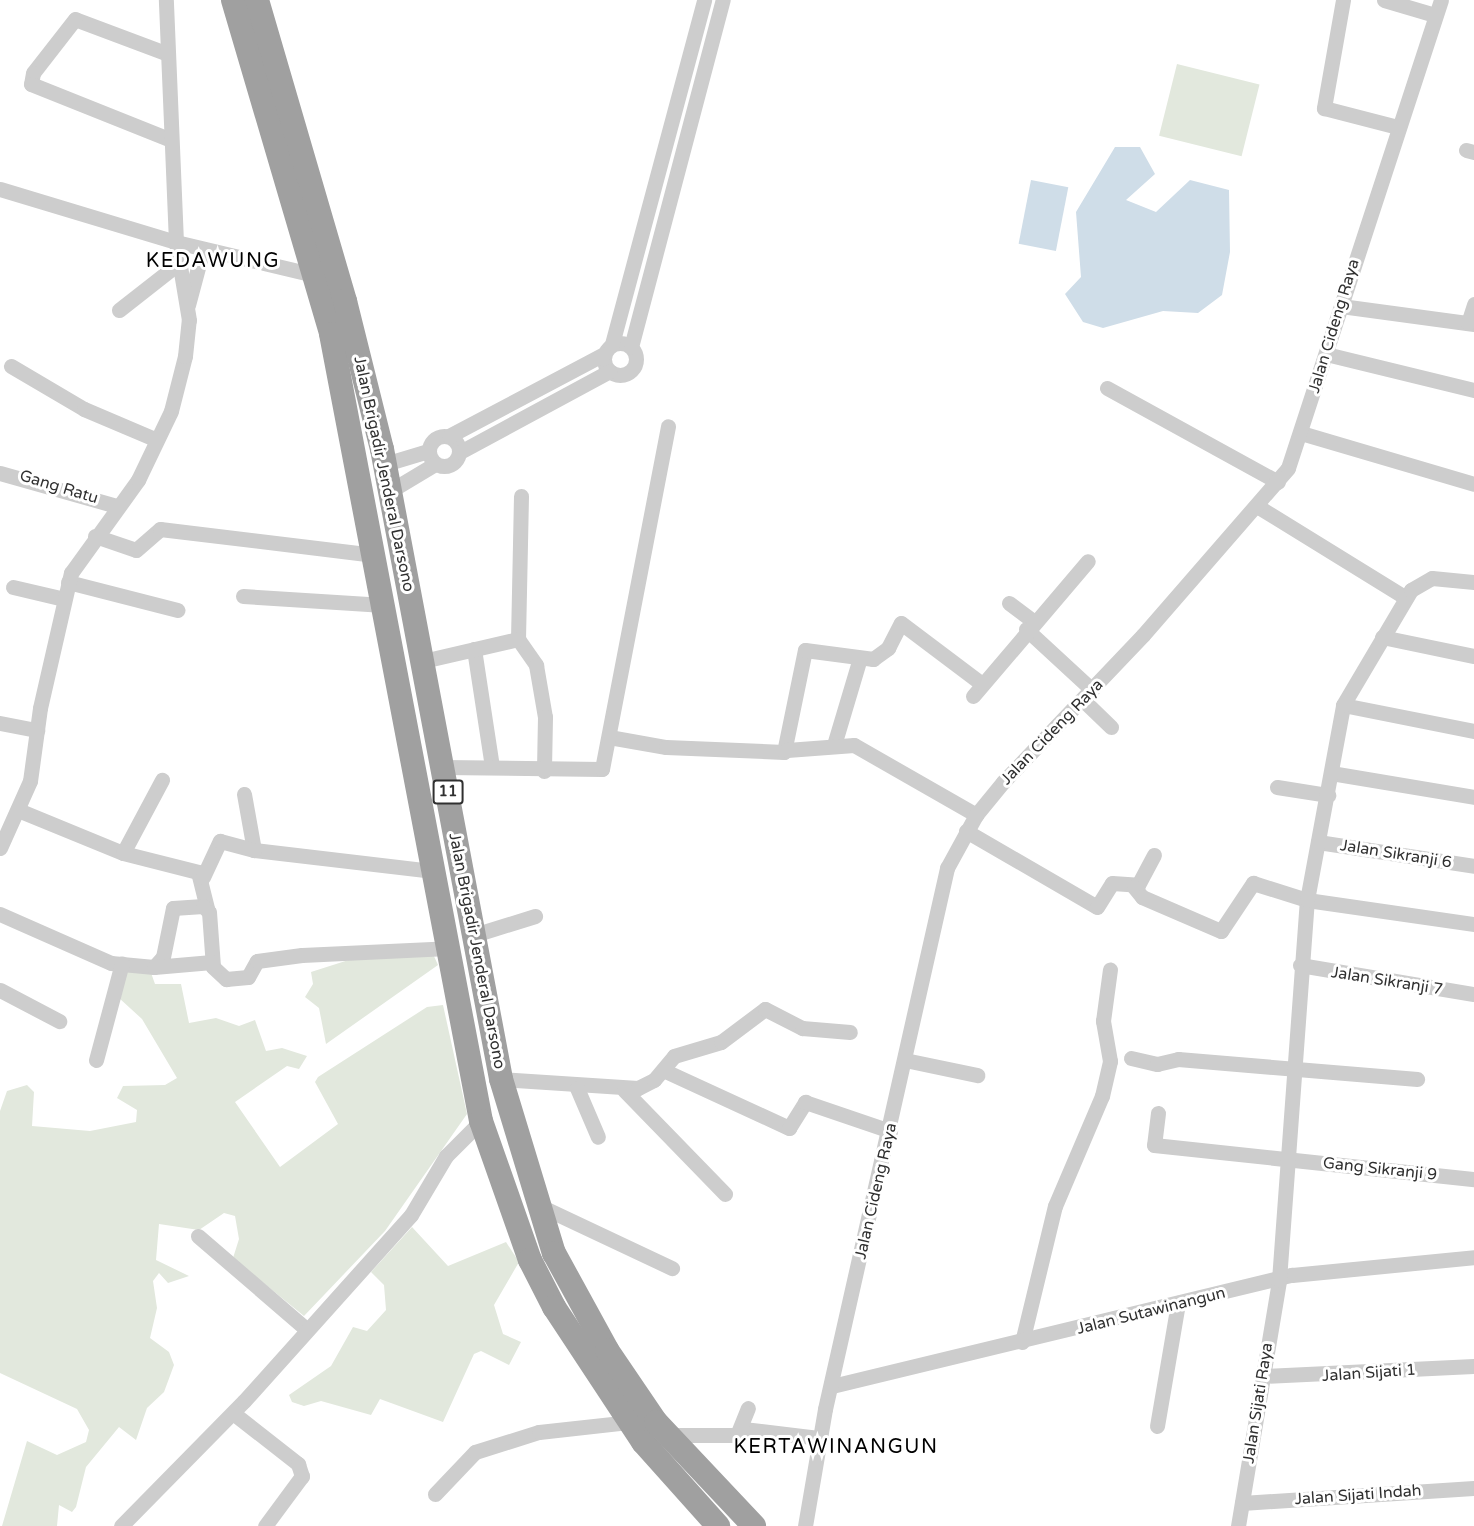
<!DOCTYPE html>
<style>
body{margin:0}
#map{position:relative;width:1474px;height:1526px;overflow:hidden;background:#fff;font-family:"Varela Round",sans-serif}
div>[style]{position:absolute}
.green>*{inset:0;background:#e2e8dd;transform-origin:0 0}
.water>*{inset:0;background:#cfdde8;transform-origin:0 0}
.minor>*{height:15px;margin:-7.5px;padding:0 7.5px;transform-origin:7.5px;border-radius:7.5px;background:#cdcdcd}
.minor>.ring{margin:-7.5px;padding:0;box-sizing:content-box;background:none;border:15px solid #cdcdcd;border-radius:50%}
.trunk>*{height:24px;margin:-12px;padding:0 12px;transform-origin:12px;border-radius:12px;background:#a0a0a0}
span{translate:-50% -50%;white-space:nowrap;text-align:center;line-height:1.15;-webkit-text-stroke:6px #fff;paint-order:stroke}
.shield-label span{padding:2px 4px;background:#fff;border:2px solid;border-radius:4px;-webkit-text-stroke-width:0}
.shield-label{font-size:15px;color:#303030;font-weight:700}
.street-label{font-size:16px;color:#303030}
.quarter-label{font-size:20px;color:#000;letter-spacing:1.5px}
</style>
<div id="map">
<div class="green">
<div style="left:1177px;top:64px;width:85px;height:74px;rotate:14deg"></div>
<div style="clip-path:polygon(433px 954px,438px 965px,326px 1044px,319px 1008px,305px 997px,313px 984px,311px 972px,358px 957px)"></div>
<div style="clip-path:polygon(150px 970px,155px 984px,181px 984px,189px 1023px,216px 1018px,239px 1026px,255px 1020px,266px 1051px,282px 1048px,307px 1056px,299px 1069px,287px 1066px,235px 1102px,280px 1167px,338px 1124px,315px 1082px,318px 1077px,427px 1007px,443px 1005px,467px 1114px,385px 1231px,304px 1316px,233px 1258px,239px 1239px,235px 1216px,224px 1213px,199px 1230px,159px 1224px,156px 1260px,189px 1276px,168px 1283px,159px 1273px,153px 1281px,157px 1308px,150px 1338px,169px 1352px,174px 1365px,164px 1392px,147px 1408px,136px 1440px,119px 1427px,86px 1467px,76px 1507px,72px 1512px,59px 1505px,57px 1526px,2px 1526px,27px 1441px,57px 1455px,86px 1442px,89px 1430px,77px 1409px,0 1373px,0 1111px,7px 1091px,27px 1085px,34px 1092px,32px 1126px,90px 1131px,136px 1122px,137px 1110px,117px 1098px,123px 1086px,165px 1085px,177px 1078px,142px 1019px,119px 998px,121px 972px)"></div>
<div style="clip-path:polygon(412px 1227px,448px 1266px,506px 1242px,519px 1262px,494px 1305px,503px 1334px,521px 1342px,509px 1365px,481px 1351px,474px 1354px,443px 1422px,380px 1399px,371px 1415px,321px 1401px,304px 1406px,292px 1402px,289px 1395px,331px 1366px,353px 1327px,367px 1331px,386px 1310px,384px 1285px,371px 1272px)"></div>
</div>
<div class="water">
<div style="clip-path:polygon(1115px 147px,1140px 147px,1155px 174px,1126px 200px,1156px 212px,1190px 180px,1229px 190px,1230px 252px,1222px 295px,1198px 313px,1163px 311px,1103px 328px,1083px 322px,1065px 294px,1081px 277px,1076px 212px)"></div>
<div style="left:1031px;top:180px;width:38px;height:65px;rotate:11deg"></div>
</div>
<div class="minor">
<div style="left:1343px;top:0;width:110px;rotate:100deg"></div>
<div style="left:1324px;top:108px;width:76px;rotate:14.4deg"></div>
<div style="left:1384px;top:0;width:53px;rotate:16.4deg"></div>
<div style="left:168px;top:54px;width:99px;rotate:-159.4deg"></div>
<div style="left:75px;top:19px;width:68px;rotate:127.9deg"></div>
<div style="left:33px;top:73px;width:11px;rotate:100deg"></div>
<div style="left:31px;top:84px;width:151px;rotate:21.8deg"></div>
<div style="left:1466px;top:150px;width:8px;rotate:14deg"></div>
<div style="left:0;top:189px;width:184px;rotate:16.8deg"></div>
<div style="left:176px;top:242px;width:143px;rotate:13.4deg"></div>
<div style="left:188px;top:305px;width:58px;rotate:-75deg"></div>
<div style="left:1341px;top:306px;width:134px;rotate:7.7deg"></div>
<div style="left:119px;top:310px;width:76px;rotate:-38.1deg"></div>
<div style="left:1468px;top:323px;width:20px;rotate:-72deg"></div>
<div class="ring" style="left:604px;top:343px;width:17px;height:17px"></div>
<div style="left:612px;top:344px;width:356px;rotate:-75deg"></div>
<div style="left:631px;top:347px;width:359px;rotate:-75.2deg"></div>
<div style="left:1326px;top:354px;width:152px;rotate:13.7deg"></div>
<div style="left:11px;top:366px;width:85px;rotate:30.5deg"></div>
<div style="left:84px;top:409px;width:79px;rotate:23deg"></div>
<div style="left:1107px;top:388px;width:195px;rotate:28.8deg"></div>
<div style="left:1301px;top:433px;width:180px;rotate:16.4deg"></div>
<div class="ring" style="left:429px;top:436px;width:15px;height:15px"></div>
<div style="left:449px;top:436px;width:175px;rotate:-27.9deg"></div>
<div style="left:460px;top:452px;width:170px;rotate:-28.4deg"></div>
<div style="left:385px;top:464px;width:45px;rotate:-16.8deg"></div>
<div style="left:0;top:473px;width:122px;rotate:15.8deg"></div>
<div style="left:390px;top:491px;width:52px;rotate:-31deg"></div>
<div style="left:521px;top:496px;width:143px;rotate:91.2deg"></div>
<div style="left:518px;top:639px;width:32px;rotate:55deg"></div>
<div style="left:536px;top:665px;width:53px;rotate:80.2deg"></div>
<div style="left:545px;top:717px;width:54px;rotate:91.1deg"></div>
<div style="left:1257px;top:506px;width:175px;rotate:31.7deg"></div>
<div style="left:95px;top:536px;width:43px;rotate:18.9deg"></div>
<div style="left:136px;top:550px;width:32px;rotate:-41deg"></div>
<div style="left:160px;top:529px;width:216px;rotate:6.9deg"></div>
<div style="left:68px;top:582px;width:113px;rotate:14.4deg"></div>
<div style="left:13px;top:587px;width:52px;rotate:13.2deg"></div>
<div style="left:243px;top:596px;width:141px;rotate:3.7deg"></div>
<div style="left:1009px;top:603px;width:30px;rotate:37deg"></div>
<div style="left:1026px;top:629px;width:90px;rotate:42.7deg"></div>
<div style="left:1382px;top:637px;width:94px;rotate:11.7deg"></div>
<div style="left:474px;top:649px;width:118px;rotate:81.3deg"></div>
<div style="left:423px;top:661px;width:98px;rotate:-13deg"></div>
<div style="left:973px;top:696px;width:177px;rotate:-49.6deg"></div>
<div style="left:1083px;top:700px;width:39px;rotate:44deg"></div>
<div style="left:1343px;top:705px;width:134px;rotate:11.2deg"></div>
<div style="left:0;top:723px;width:38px;rotate:11deg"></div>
<div style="left:609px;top:737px;width:58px;rotate:10deg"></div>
<div style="left:666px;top:747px;width:118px;rotate:2.4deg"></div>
<div style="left:784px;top:752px;width:104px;rotate:-78.4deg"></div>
<div style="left:805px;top:650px;width:69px;rotate:7.5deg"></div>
<div style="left:873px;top:659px;width:19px;rotate:-36deg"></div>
<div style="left:888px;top:648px;width:28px;rotate:-63deg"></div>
<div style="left:901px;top:623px;width:101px;rotate:37deg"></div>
<div style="left:834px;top:745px;width:91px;rotate:-73.4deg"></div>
<div style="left:787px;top:750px;width:67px;rotate:-4.3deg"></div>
<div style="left:854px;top:745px;width:141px;rotate:29.8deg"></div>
<div style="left:443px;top:767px;width:159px;rotate:0.7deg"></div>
<div style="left:602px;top:769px;width:349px;rotate:-79.1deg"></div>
<div style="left:1331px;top:773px;width:145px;rotate:9.5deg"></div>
<div style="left:1277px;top:787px;width:52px;rotate:8.9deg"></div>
<div style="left:244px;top:794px;width:57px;rotate:79.9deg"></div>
<div style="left:254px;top:850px;width:181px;rotate:6.7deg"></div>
<div style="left:18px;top:810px;width:113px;rotate:22.3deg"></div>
<div style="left:123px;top:853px;width:77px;rotate:14.2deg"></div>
<div style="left:198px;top:872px;width:38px;rotate:76deg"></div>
<div style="left:966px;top:831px;width:151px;rotate:30.1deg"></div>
<div style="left:1097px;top:907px;width:28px;rotate:-58deg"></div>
<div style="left:1112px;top:883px;width:26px;rotate:4deg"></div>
<div style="left:1138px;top:885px;width:34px;rotate:-62deg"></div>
<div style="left:1318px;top:842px;width:158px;rotate:8.7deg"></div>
<div style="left:0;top:848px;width:73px;rotate:-65.9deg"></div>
<div style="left:30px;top:781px;width:74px;rotate:-82.2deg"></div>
<div style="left:40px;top:708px;width:139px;rotate:-77.1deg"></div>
<div style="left:71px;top:573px;width:115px;rotate:-54.2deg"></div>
<div style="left:138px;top:480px;width:76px;rotate:-64.4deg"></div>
<div style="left:171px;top:411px;width:57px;rotate:-75.7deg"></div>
<div style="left:185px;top:356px;width:36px;rotate:-84deg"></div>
<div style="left:189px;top:320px;width:79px;rotate:-99.5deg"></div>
<div style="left:176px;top:242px;width:242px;rotate:-92.4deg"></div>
<div style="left:123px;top:853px;width:83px;rotate:-61.9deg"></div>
<div style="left:203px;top:877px;width:40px;rotate:-65deg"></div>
<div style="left:220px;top:841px;width:35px;rotate:15deg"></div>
<div style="left:1134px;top:887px;width:13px;rotate:51deg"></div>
<div style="left:1142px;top:897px;width:86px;rotate:23.3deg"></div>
<div style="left:1221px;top:931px;width:58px;rotate:-56.3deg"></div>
<div style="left:1253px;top:883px;width:57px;rotate:17.5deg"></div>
<div style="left:1307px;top:900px;width:169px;rotate:8.2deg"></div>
<div style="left:0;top:914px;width:121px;rotate:23.8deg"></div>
<div style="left:111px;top:963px;width:43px;rotate:5.3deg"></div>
<div style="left:154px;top:967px;width:13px;rotate:-48deg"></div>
<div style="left:163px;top:957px;width:50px;rotate:-78.5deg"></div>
<div style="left:173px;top:908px;width:30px;rotate:-4deg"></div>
<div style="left:203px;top:906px;width:8px;rotate:45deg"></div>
<div style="left:209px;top:912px;width:55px;rotate:85.8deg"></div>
<div style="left:213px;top:967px;width:18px;rotate:43deg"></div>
<div style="left:226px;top:979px;width:22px;rotate:-5deg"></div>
<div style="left:248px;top:977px;width:18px;rotate:-61deg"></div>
<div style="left:257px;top:961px;width:45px;rotate:-7.6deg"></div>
<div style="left:302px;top:955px;width:146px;rotate:-2.7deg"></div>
<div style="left:474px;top:935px;width:64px;rotate:-17.3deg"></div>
<div style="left:1300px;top:965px;width:176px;rotate:9.5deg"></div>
<div style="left:154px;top:967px;width:58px;rotate:-4.9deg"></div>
<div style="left:0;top:990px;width:67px;rotate:27.7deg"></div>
<div style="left:1131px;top:1058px;width:27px;rotate:13deg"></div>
<div style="left:1157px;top:1064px;width:22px;rotate:-13deg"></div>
<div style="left:1178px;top:1059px;width:240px;rotate:4.8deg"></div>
<div style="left:96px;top:1060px;width:100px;rotate:-75deg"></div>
<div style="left:905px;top:1060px;width:74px;rotate:11.8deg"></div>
<div style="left:663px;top:1070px;width:139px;rotate:24.7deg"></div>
<div style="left:789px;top:1128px;width:31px;rotate:-58deg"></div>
<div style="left:805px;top:1102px;width:90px;rotate:18.8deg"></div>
<div style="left:501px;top:1079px;width:137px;rotate:3.8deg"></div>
<div style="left:638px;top:1088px;width:18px;rotate:-27deg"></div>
<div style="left:654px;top:1080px;width:31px;rotate:-50deg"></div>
<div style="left:674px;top:1056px;width:49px;rotate:-16.6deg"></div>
<div style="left:721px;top:1042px;width:55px;rotate:-36.9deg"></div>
<div style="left:765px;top:1009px;width:42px;rotate:27.2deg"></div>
<div style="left:802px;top:1028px;width:48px;rotate:4.8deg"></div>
<div style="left:577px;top:1088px;width:53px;rotate:66.8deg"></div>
<div style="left:624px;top:1090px;width:145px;rotate:45.8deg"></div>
<div style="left:1158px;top:1113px;width:32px;rotate:97deg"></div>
<div style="left:1154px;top:1145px;width:322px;rotate:6.1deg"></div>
<div style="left:540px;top:1206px;width:146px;rotate:25.2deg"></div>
<div style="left:198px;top:1236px;width:141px;rotate:40.7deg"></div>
<div style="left:1022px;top:1342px;width:140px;rotate:-76.4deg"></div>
<div style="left:1055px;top:1206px;width:120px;rotate:-66.9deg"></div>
<div style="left:1102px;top:1096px;width:36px;rotate:-77deg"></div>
<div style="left:1110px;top:1061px;width:41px;rotate:-99.9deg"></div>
<div style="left:1103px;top:1021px;width:52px;rotate:-82.3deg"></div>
<div style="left:1263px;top:1376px;width:211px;rotate:-2.7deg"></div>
<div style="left:832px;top:1386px;width:473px;rotate:-13.6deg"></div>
<div style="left:1292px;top:1275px;width:183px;rotate:-5.6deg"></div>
<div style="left:233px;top:1413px;width:83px;rotate:38.1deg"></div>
<div style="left:298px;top:1464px;width:13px;rotate:72deg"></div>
<div style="left:302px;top:1476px;width:62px;rotate:126.5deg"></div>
<div style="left:1157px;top:1426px;width:125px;rotate:-80.3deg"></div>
<div style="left:743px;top:1429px;width:78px;rotate:6.7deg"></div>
<div style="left:668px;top:1435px;width:69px"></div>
<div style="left:737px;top:1435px;width:29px;rotate:-68deg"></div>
<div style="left:435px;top:1494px;width:58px;rotate:-46.4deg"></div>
<div style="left:475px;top:1452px;width:67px;rotate:-17.4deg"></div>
<div style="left:539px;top:1432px;width:92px;rotate:-6.3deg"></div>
<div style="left:1242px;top:1503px;width:232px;rotate:-3.7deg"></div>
<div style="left:121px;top:1526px;width:175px;rotate:-45.5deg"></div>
<div style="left:244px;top:1401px;width:250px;rotate:-48.1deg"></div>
<div style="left:411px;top:1215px;width:69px;rotate:-59.3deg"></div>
<div style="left:446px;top:1156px;width:49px;rotate:-45deg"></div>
<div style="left:805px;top:1526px;width:119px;rotate:-80.3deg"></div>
<div style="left:825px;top:1409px;width:555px;rotate:-77.29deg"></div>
<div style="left:947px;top:868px;width:60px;rotate:-61.3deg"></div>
<div style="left:976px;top:815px;width:43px;rotate:-50.7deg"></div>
<div style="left:1003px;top:782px;width:203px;rotate:-46.4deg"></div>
<div style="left:1143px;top:635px;width:221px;rotate:-49deg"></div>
<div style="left:1288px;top:468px;width:492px;rotate:-71.9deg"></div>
<div style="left:1238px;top:1526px;width:249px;rotate:-80.5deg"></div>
<div style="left:1279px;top:1280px;width:381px;rotate:-85.8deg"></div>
<div style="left:1307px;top:900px;width:198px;rotate:-79.5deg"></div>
<div style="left:1343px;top:705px;width:134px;rotate:-59.4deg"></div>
<div style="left:1411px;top:590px;width:24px;rotate:-30deg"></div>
<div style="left:1432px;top:578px;width:42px;rotate:5.4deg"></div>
</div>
<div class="trunk">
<div style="left:233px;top:0;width:348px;rotate:73.6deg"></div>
<div style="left:331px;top:334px;width:801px;rotate:79.21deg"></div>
<div style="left:481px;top:1121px;width:147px;rotate:70.6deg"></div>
<div style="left:530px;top:1260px;width:53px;rotate:62.9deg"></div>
<div style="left:554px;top:1307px;width:162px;rotate:56.6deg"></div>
<div style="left:643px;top:1442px;width:113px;rotate:48.2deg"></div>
<div style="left:257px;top:0;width:314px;rotate:73.7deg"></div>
<div style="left:345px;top:301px;width:153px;rotate:76deg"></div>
<div style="left:382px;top:449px;width:641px;rotate:79.3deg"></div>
<div style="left:501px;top:1079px;width:182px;rotate:73.1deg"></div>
<div style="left:554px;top:1253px;width:111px;rotate:61.3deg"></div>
<div style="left:607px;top:1350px;width:87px;rotate:55.8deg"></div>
<div style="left:656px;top:1422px;width:143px;rotate:46.7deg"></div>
</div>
<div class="shield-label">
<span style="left:448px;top:792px">11</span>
</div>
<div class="street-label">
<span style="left:1334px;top:326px;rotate:-73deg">Jalan Cideng Raya</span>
<span style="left:384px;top:474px;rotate:78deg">Jalan Brigadir Jenderal Darsono</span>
<span style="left:59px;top:487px;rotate:17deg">Gang Ratu</span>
<span style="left:1052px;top:732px;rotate:-46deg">Jalan Cideng Raya</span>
<span style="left:1396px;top:854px;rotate:9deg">Jalan Sikranji 6</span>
<span style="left:477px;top:951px;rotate:79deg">Jalan Brigadir Jenderal Darsono</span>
<span style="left:1387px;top:981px;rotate:9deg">Jalan Sikranji 7</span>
<span style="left:1380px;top:1169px;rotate:6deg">Gang Sikranji 9</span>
<span style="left:876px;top:1191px;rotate:-77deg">Jalan Cideng Raya</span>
<span style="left:1151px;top:1311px;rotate:-14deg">Jalan Sutawinangun</span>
<span style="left:1369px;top:1373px;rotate:-4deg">Jalan Sijati 1</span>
<span style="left:1258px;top:1403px;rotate:-81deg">Jalan Sijati Raya</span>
<span style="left:1358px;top:1495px;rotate:-4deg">Jalan Sijati Indah</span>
</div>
<div class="quarter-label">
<span style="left:213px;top:261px">KEDAWUNG</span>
<span style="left:836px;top:1447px">KERTAWINANGUN</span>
</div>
</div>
